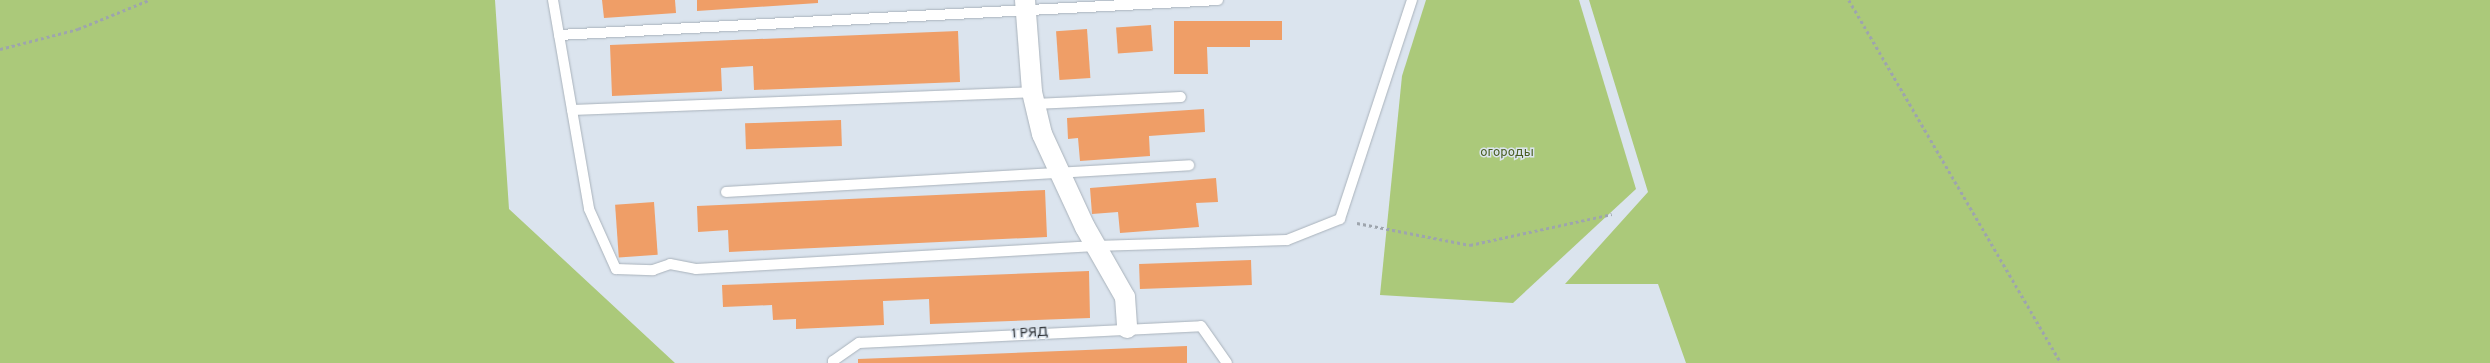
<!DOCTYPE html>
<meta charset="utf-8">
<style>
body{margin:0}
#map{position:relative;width:2490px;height:363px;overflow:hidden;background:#dbe4ee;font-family:Overpass,sans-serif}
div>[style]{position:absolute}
.green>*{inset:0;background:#abc97a}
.building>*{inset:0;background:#ef9e67;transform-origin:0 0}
.path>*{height:2.5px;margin-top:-1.25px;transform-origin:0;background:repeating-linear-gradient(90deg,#9ea5ad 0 3px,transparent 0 6px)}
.roads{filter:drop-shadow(0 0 1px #a9b2bb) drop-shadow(0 0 1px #a9b2bb)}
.lane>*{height:10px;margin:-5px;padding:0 5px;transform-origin:5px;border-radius:5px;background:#fff}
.street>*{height:20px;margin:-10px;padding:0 10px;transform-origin:10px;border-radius:10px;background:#fff}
span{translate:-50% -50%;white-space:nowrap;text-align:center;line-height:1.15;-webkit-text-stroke:3px #dbe4ee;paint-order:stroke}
.park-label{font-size:13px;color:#495e22}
.street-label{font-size:13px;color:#2b2e32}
</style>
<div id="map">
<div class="green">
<div style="clip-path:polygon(0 0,495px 0,509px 209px,675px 363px,0 363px)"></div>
<div style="clip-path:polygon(1426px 0,1579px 0,1636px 189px,1513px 303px,1380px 295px,1402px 76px)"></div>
<div style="clip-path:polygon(1589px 0,2490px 0,2490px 363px,1686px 363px,1658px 284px,1565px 284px,1648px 192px)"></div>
</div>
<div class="building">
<div style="clip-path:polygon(602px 0,675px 0,676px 13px,604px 18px)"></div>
<div style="clip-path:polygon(697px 0,818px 0,818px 3px,697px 11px)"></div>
<div style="clip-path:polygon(1174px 21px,1282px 21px,1282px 40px,1250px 40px,1250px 47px,1207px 47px,1208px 74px,1174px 74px)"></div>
<div style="left:1151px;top:25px;width:26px;height:35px;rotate:86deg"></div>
<div style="left:1087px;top:29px;width:49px;height:31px;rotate:86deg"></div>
<div style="clip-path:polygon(958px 31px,960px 82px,754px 90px,753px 66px,721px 68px,722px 91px,612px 96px,610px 45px)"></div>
<div style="clip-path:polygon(1204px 109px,1205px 132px,1149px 136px,1150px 156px,1080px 161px,1078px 138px,1068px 139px,1067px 118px)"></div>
<div style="left:841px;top:120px;width:26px;height:96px;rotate:88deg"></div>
<div style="clip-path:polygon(1216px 178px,1218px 202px,1196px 203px,1199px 227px,1120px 233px,1118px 212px,1092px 214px,1090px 188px)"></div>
<div style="clip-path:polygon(1045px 190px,1047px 237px,729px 252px,728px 230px,698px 232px,697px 206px)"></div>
<div style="left:654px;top:202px;width:53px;height:39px;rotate:86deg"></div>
<div style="left:1251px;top:260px;width:25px;height:112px;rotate:88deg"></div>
<div style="clip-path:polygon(1089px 271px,1090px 318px,930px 324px,929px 299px,883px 301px,884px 325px,796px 329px,796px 319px,773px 320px,772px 305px,723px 307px,722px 285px)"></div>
<div style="clip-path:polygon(1187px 346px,1187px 363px,858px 363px,858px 359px)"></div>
</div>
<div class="path">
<div style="left:1849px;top:0;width:420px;rotate:59.7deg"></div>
<div style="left:0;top:49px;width:81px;rotate:-14.4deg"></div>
<div style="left:78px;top:29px;width:77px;rotate:-22.2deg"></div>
<div style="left:1357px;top:223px;width:115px;rotate:11deg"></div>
<div style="left:1470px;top:245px;width:145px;rotate:-12.3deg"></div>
</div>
<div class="roads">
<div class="lane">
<div style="left:553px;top:0;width:212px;rotate:80.2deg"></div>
<div style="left:589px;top:209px;width:66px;rotate:65.8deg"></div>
<div style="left:616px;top:269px;width:37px;rotate:2deg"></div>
<div style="left:653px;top:270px;width:18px;rotate:-19deg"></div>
<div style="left:670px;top:264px;width:26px;rotate:11deg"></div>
<div style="left:696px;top:269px;width:400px;rotate:-3.3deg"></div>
<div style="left:1095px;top:246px;width:192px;rotate:-1.8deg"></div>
<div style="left:1287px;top:240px;width:57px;rotate:-21.6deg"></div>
<div style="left:1340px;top:219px;width:231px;rotate:-71.8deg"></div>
<div style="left:559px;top:35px;width:660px;rotate:-3.04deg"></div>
<div style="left:1034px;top:104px;width:147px;rotate:-2.7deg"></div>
<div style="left:572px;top:110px;width:460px;rotate:-2.2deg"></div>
<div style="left:726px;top:192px;width:464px;rotate:-3.3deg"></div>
<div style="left:833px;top:363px;width:2px;rotate:-90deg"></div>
<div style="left:833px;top:361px;width:32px;rotate:-35deg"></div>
<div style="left:859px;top:343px;width:342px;rotate:-2.8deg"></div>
<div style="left:1201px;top:326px;width:45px;rotate:54.9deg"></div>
</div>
<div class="street">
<div style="left:1025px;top:0;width:92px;rotate:85.6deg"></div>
<div style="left:1032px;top:92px;width:43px;rotate:76.6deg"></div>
<div style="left:1042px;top:134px;width:102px;rotate:65.2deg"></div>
<div style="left:1085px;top:227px;width:81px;rotate:60.3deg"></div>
<div style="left:1125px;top:297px;width:31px;rotate:86deg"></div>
</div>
</div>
<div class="park-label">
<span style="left:1507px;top:153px">огороды</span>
</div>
<div class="street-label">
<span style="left:1030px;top:334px;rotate:-3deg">1 РЯД</span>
</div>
</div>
